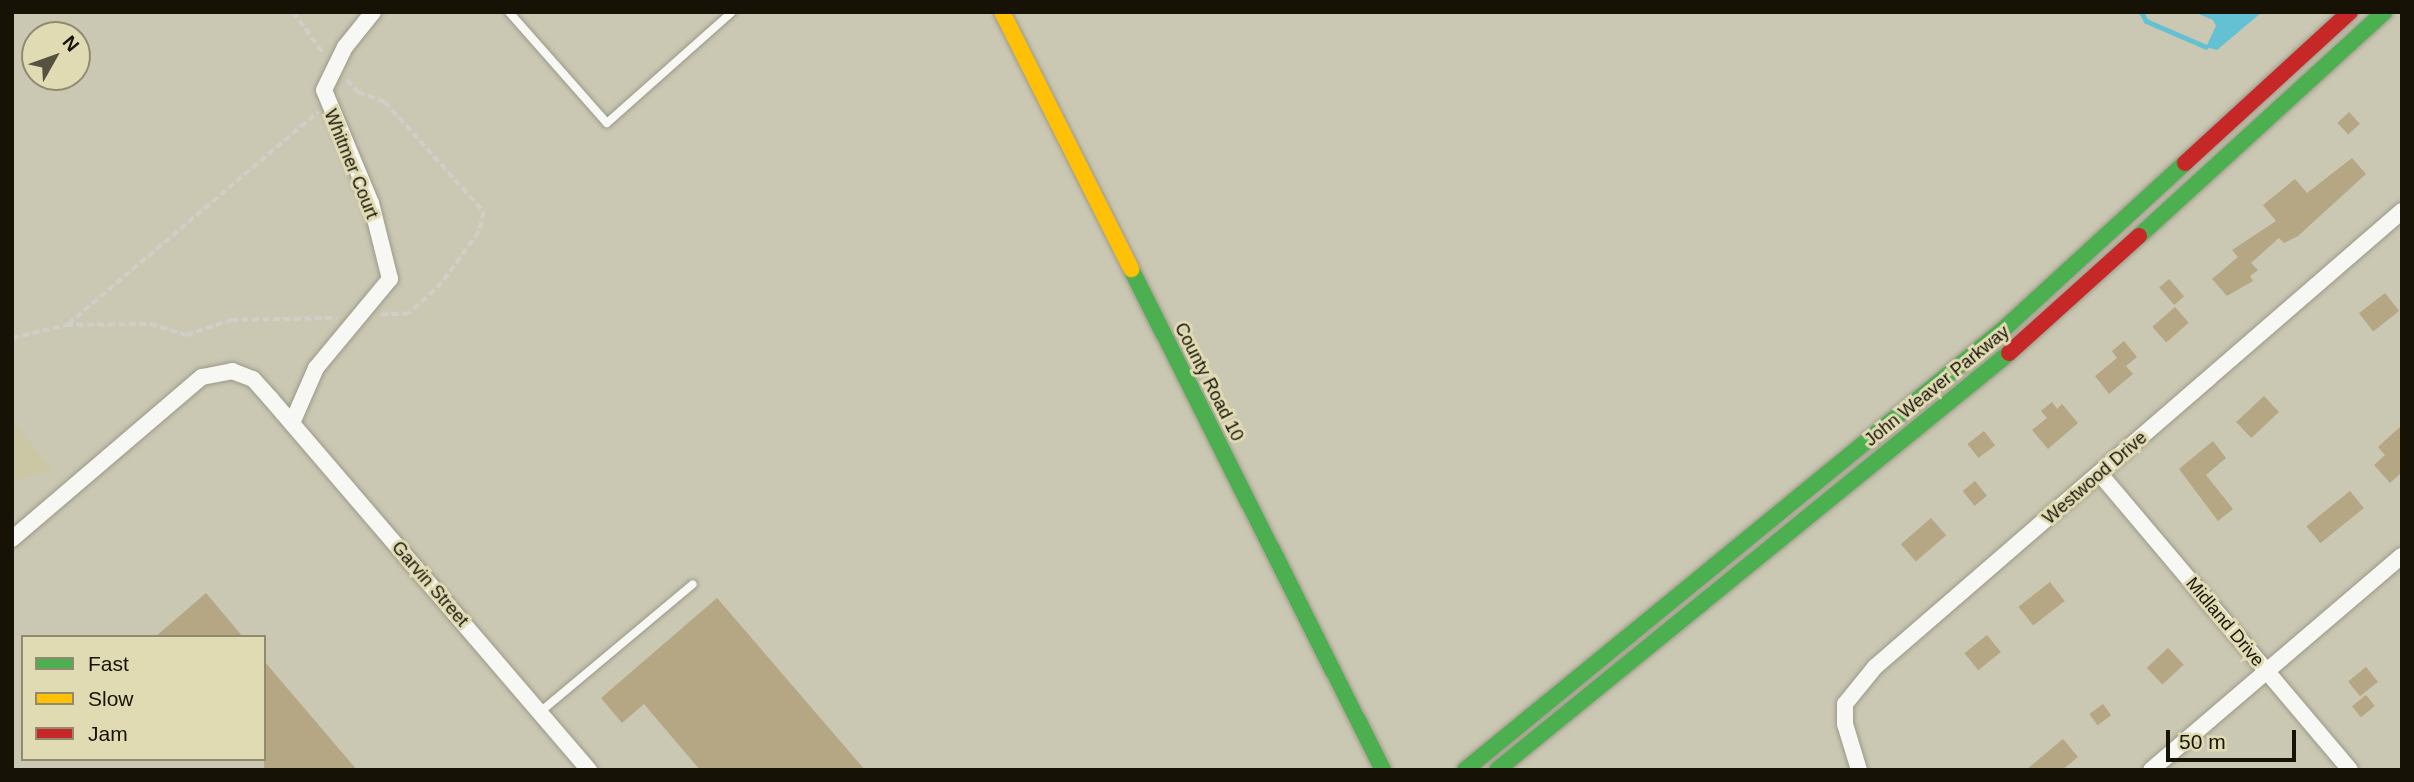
<!DOCTYPE html>
<style>
body{margin:0}
#map{position:relative;width:2414px;height:782px;overflow:hidden;background:#cac7b2;font-family:Arial,sans-serif}
div>[style]{position:absolute}
.built>*{inset:0;background:#cbc6a3}
.water>*{inset:0;background:#64c1d4}
.stream>*{height:5px;margin:-2.5px;padding:0 2.5px;transform-origin:2.5px;border-radius:2.5px;background:#64c1d4}
.building>*{inset:0;background:#b5a783;transform-origin:0 0}
.path>*{height:3.5px;margin-top:-1.75px;transform-origin:0;background:repeating-linear-gradient(90deg,#cfcfc8 0 7px,transparent 0 10.5px)}
.roads{filter:drop-shadow(0 0 2px #9c9989) drop-shadow(0 0 2px #9c9989)}
.lane>*{height:8px;margin:-4px;padding:0 4px;transform-origin:4px;border-radius:4px;background:#f7f7f3}
.street>*{height:16px;margin:-8px;padding:0 8px;transform-origin:8px;border-radius:8px;background:#f7f7f3}
.fast>*{height:16px;margin:-8px;padding:0 8px;transform-origin:8px;border-radius:8px;background:#4caf50}
.slow>*{height:16px;margin:-8px;padding:0 8px;transform-origin:8px;border-radius:8px;background:#ffc107}
.jam>*{height:16px;margin:-8px;padding:0 8px;transform-origin:8px;border-radius:8px;background:#c62828}
span{translate:-50% -50%;white-space:nowrap;text-align:center;line-height:1.15;-webkit-text-stroke:6px #e1dbb4;paint-order:stroke}
.street-label{font-size:18px;color:#161306}
.frame{position:absolute;inset:0;border:14px solid #161306;pointer-events:none}
.legend{position:absolute;left:21px;top:635px;width:245px;height:126px;box-sizing:border-box;background:#e1dbb4;border:2px solid #908b6e;margin:0;padding:9px 12px;list-style:none;font-size:21px;color:#161306}
.legend li{display:flex;align-items:center;gap:14px;height:35px}
.legend b{width:35px;border:2px solid #908b6e}
.north{position:absolute;left:21px;top:21px;width:70px;height:70px;box-sizing:border-box;background:#e1dbb4;border:2px solid #908b6e;border-radius:50%;rotate:50deg;font-size:19px;font-weight:700;line-height:28px;text-align:center;color:#161306}
.north::after{content:'';display:block;margin:auto;width:24px;height:32px;background:#555242;clip-path:polygon(50% 0,100% 100%,50% 72%,0 100%)}
.scale{position:absolute;left:2166px;top:730px;width:130px;height:32px;box-sizing:border-box;border:4px solid #161306;border-top:0;padding-left:9px;font-size:21px;line-height:24px;white-space:nowrap;color:#161306;-webkit-text-stroke:5px #e1dbb4;paint-order:stroke}
</style>
<div id="map">
<div class="built">
<div style="clip-path:polygon(12px 421px,53px 470px,12px 481px)"></div>
</div>
<div class="water">
<div style="clip-path:polygon(2194px 12px,2262px 12px,2217px 50px,2206px 47px,2216px 26px,2213px 20px)"></div>
</div>
<div class="stream">
<div style="left:2141px;top:12px;width:10px;rotate:61deg"></div>
<div style="left:2146px;top:21px;width:65px;rotate:23.4deg"></div>
</div>
<div class="building">
<div style="left:2349px;top:112px;width:16px;height:16px;rotate:47deg"></div>
<div style="clip-path:polygon(2352px 158px,2366px 174px,2298px 236px,2284px 243px,2279px 238px,2251px 263px,2258px 270px,2250px 276px,2253px 281px,2227px 296px,2212px 279px,2238px 257px,2232px 250px,2276px 221px,2263px 205px,2295px 179px,2307px 193px)"></div>
<div style="left:2169px;top:279px;width:23px;height:13px;rotate:49deg"></div>
<div style="left:2385px;top:293px;width:23px;height:33px;rotate:52deg"></div>
<div style="left:2175px;top:307px;width:21px;height:30px;rotate:49deg"></div>
<div style="clip-path:polygon(2124px 341px,2137px 357px,2126px 366px,2133px 374px,2109px 394px,2095px 376px,2117px 358px,2112px 351px)"></div>
<div style="left:2264px;top:396px;width:22px;height:38px;rotate:47deg"></div>
<div style="clip-path:polygon(2052px 402px,2057px 409px,2062px 404px,2078px 423px,2048px 449px,2032px 430px,2047px 418px,2041px 411px)"></div>
<div style="clip-path:polygon(2402px 425px,2402px 472px,2390px 483px,2374px 465px,2385px 455px,2378px 447px)"></div>
<div style="left:1984px;top:431px;width:18px;height:21px;rotate:52deg"></div>
<div style="clip-path:polygon(2213px 441px,2226px 458px,2206px 475px,2233px 509px,2218px 521px,2179px 469px)"></div>
<div style="left:1975px;top:481px;width:19px;height:16px;rotate:51deg"></div>
<div style="left:2350px;top:491px;width:22px;height:56px;rotate:51deg"></div>
<div style="left:1931px;top:518px;width:23px;height:40px;rotate:49deg"></div>
<div style="left:2050px;top:582px;width:24px;height:40px;rotate:52deg"></div>
<div style="clip-path:polygon(206px 593px,243px 637px,155px 637px)"></div>
<div style="clip-path:polygon(717px 598px,865px 770px,700px 770px,644px 704px,622px 723px,601px 698px)"></div>
<div style="left:1987px;top:635px;width:22px;height:29px;rotate:51deg"></div>
<div style="left:2168px;top:648px;width:23px;height:29px;rotate:47deg"></div>
<div style="clip-path:polygon(264px 661px,357px 770px,264px 770px)"></div>
<div style="left:2366px;top:667px;width:19px;height:23px;rotate:51deg"></div>
<div style="left:2366px;top:695px;width:14px;height:18px;rotate:51deg"></div>
<div style="left:2103px;top:704px;width:14px;height:17px;rotate:54deg"></div>
<div style="clip-path:polygon(2063px 739px,2078px 757px,2062px 770px,2026px 770px)"></div>
</div>
<div class="path">
<div style="left:293px;top:12px;width:51px;rotate:53.8deg"></div>
<div style="left:347px;top:80px;width:16px;rotate:47deg"></div>
<div style="left:358px;top:92px;width:29px;rotate:20deg"></div>
<div style="left:385px;top:102px;width:148px;rotate:48deg"></div>
<div style="left:484px;top:212px;width:21px;rotate:104deg"></div>
<div style="left:479px;top:232px;width:63px;rotate:126deg"></div>
<div style="left:442px;top:283px;width:45px;rotate:136.8deg"></div>
<div style="left:409px;top:314px;width:30px;rotate:178deg"></div>
<div style="left:68px;top:324px;width:328px;rotate:-40.3deg"></div>
<div style="left:12px;top:338px;width:56px;rotate:-13.5deg"></div>
<div style="left:66px;top:325px;width:84px;rotate:-0.7deg"></div>
<div style="left:150px;top:324px;width:38px;rotate:17deg"></div>
<div style="left:186px;top:335px;width:47px;rotate:-18.4deg"></div>
<div style="left:231px;top:320px;width:106px;rotate:-1.1deg"></div>
</div>
<div class="roads">
<div class="lane">
<div style="left:509px;top:12px;width:148px;rotate:48.6deg"></div>
<div style="left:607px;top:123px;width:167px;rotate:-41.6deg"></div>
<div style="left:540px;top:712px;width:199px;rotate:-39.9deg"></div>
</div>
<div class="street">
<div style="left:292px;top:423px;width:60px;rotate:-66.4deg"></div>
<div style="left:316px;top:368px;width:116px;rotate:-50.3deg"></div>
<div style="left:390px;top:279px;width:78px;rotate:-104deg"></div>
<div style="left:371px;top:203px;width:122px;rotate:-112.6deg"></div>
<div style="left:324px;top:90px;width:48px;rotate:-64deg"></div>
<div style="left:345px;top:47px;width:45px;rotate:-51.3deg"></div>
<div style="left:2100px;top:474px;width:387px;rotate:49.8deg"></div>
<div style="left:12px;top:539px;width:250px;rotate:-40.5deg"></div>
<div style="left:202px;top:377px;width:31px;rotate:-11deg"></div>
<div style="left:232px;top:371px;width:22px;rotate:21deg"></div>
<div style="left:253px;top:379px;width:27px;rotate:48deg"></div>
<div style="left:271px;top:399px;width:489px;rotate:49.4deg"></div>
<div style="left:1859px;top:770px;width:48px;rotate:-106.9deg"></div>
<div style="left:1845px;top:724px;width:20px;rotate:-90deg"></div>
<div style="left:1845px;top:704px;width:48px;rotate:-51deg"></div>
<div style="left:1875px;top:667px;width:697px;rotate:-40.87deg"></div>
<div style="left:2151px;top:770px;width:330px;rotate:-40.5deg"></div>
</div>
<div class="fast">
<div style="left:2139px;top:236px;width:332px;rotate:-42.4deg"></div>
<div style="left:1131px;top:269px;width:561px;rotate:63.3deg"></div>
<div style="left:1465px;top:770px;width:699px;rotate:-39.31deg"></div>
<div style="left:2006px;top:327px;width:243px;rotate:-42.5deg"></div>
<div style="left:1497px;top:770px;width:660px;rotate:-39.16deg"></div>
</div>
<div class="slow">
<div style="left:1002px;top:12px;width:288px;rotate:63.3deg"></div>
</div>
<div class="jam">
<div style="left:2185px;top:163px;width:224px;rotate:-42.5deg"></div>
<div style="left:2009px;top:353px;width:175px;rotate:-42deg"></div>
</div>
</div>
<div class="street-label">
<span style="left:351px;top:164px;rotate:68deg">Whitmer Court</span>
<span style="left:1209px;top:382px;rotate:63deg">County Road 10</span>
<span style="left:1937px;top:386px;rotate:-39deg">John Weaver Parkway</span>
<span style="left:2095px;top:478px;rotate:-41deg">Westwood Drive</span>
<span style="left:430px;top:584px;rotate:49deg">Garvin Street</span>
<span style="left:2225px;top:622px;rotate:50deg">Midland Drive</span>
</div>
<div class="frame"></div>
<ul class="legend">
<li><b style="height:9px;background:#4caf50"></b>Fast</li>
<li><b style="height:9px;background:#ffc107"></b>Slow</li>
<li><b style="height:9px;background:#c62828"></b>Jam</li>
</ul>
<div class="north">N</div>
<div class="scale">50 m</div>
</div>
